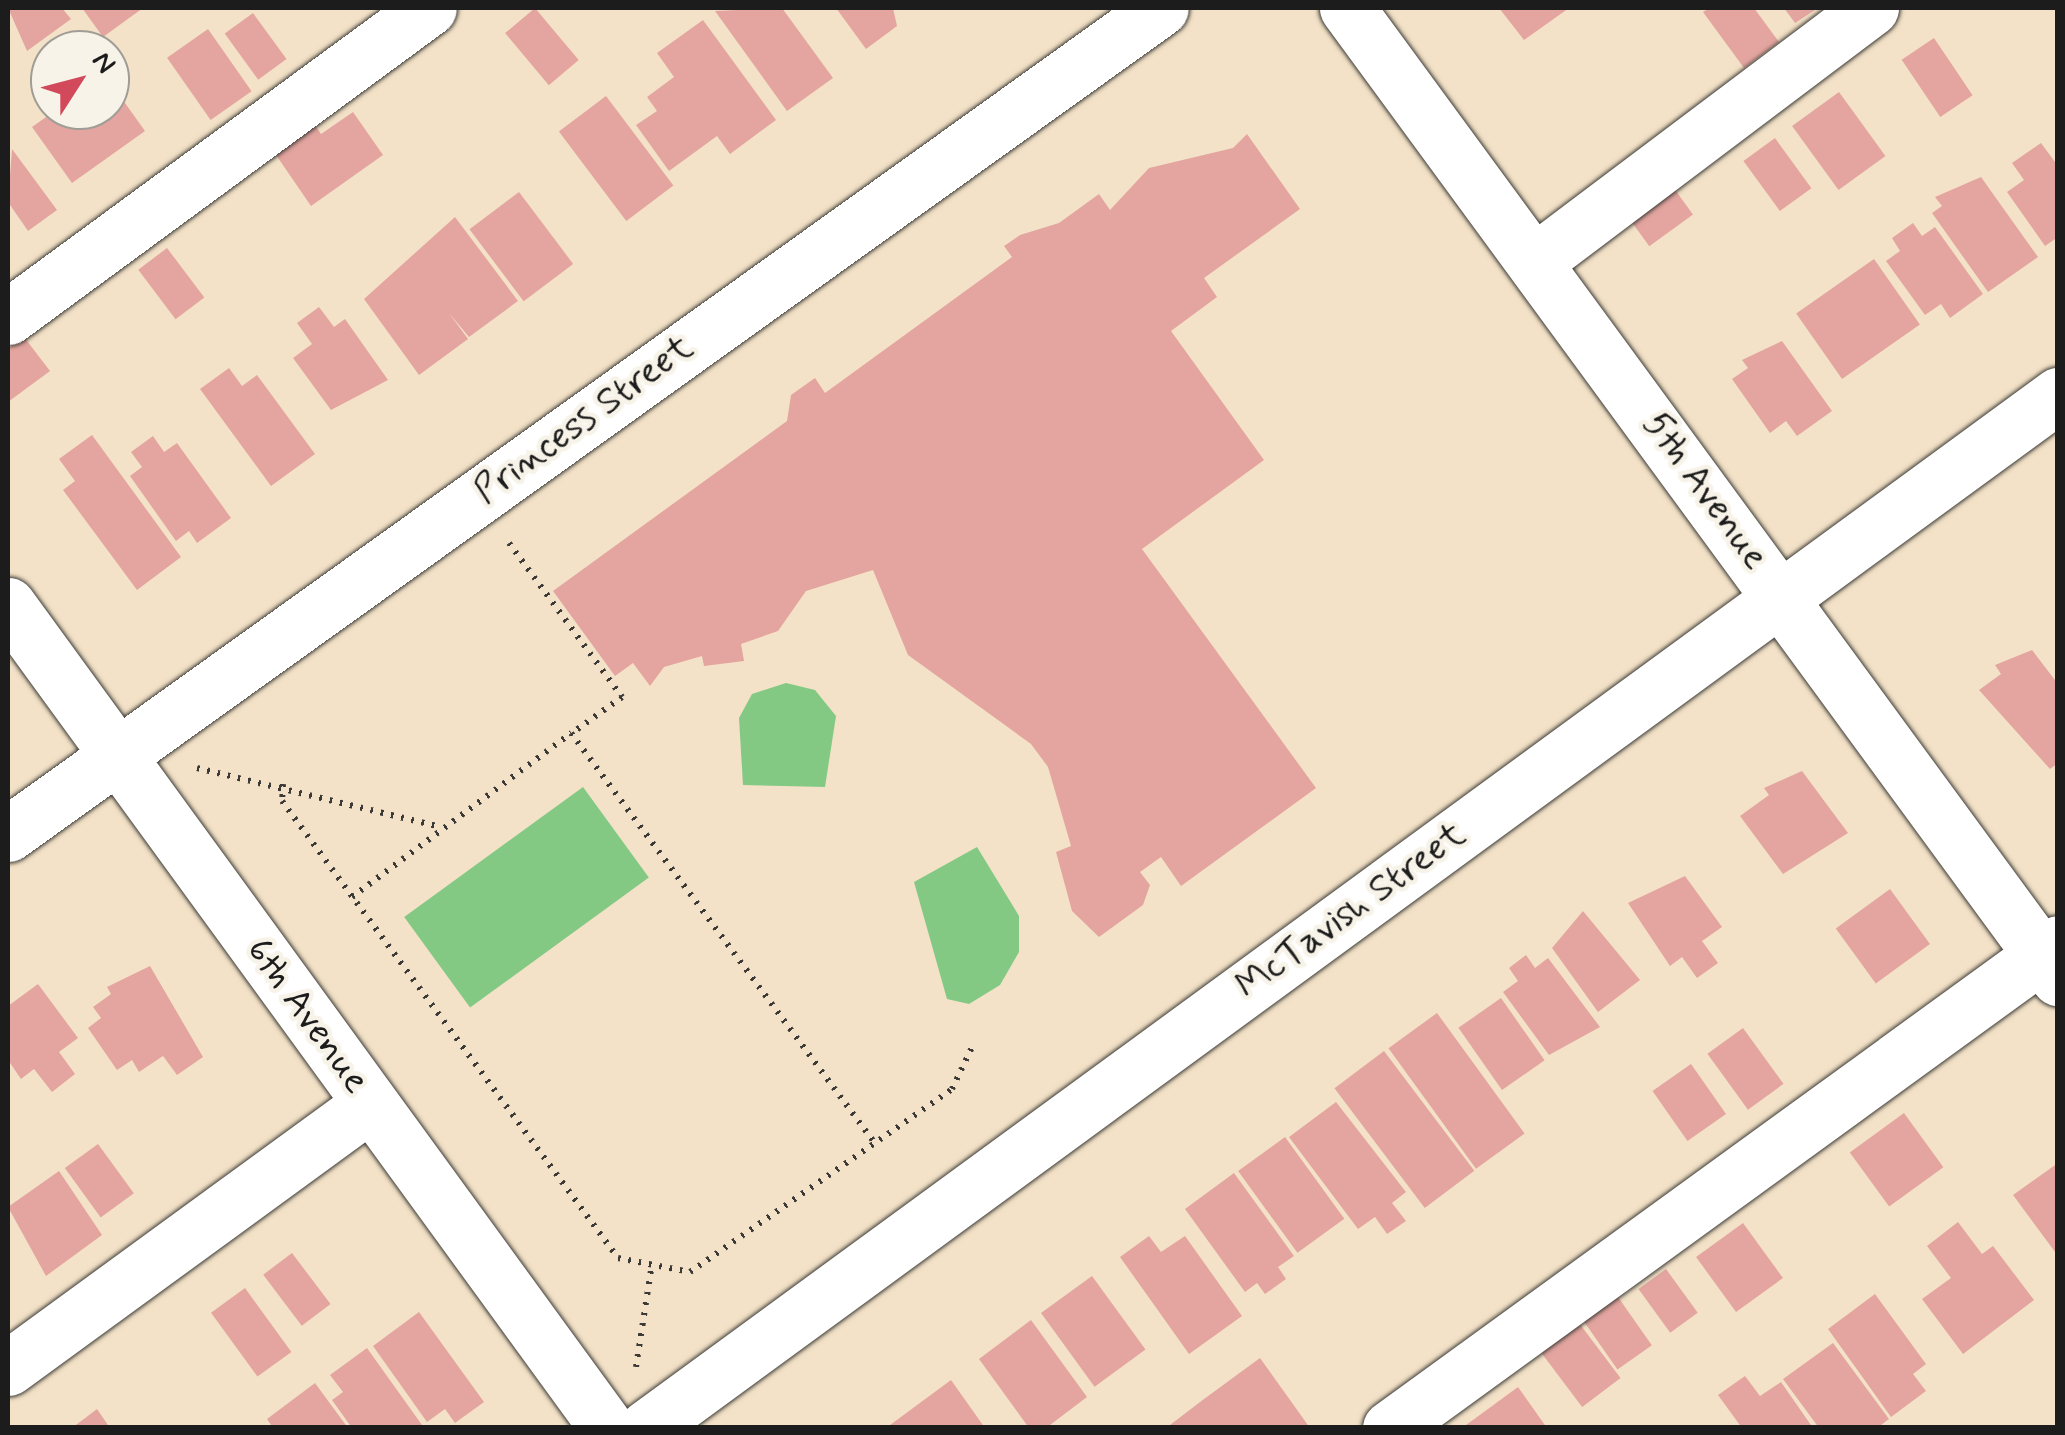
<!DOCTYPE html>
<style>
body{margin:0}
#map{position:relative;width:2065px;height:1435px;overflow:hidden;background:#f3e2c7;font-family:Mynerve,sans-serif}
div>[style]{position:absolute}
.green>*{inset:0;background:#83c984;transform-origin:0 0}
.building>*{inset:0;background:#e4a5a0;transform-origin:0 0}
.path>*{height:6px;margin-top:-3px;transform-origin:0;background:repeating-linear-gradient(90deg,#3c3a36 0 2.5px,transparent 0 10.5px)}
.roads{filter:drop-shadow(0 0 2px #3c3a36) drop-shadow(0 0 2px #3c3a36)}
.minor>*{height:55px;margin:-27.5px;padding:0 27.5px;transform-origin:27.5px;border-radius:27.5px;background:#fff}
span{translate:-50% -50%;white-space:nowrap;text-align:center;line-height:1.15;-webkit-text-stroke:9px #f7f3e8;paint-order:stroke}
.street-label{font-size:38px;color:#1c1c1c}
.frame{position:absolute;inset:0;border:10px solid #1c1c1c;pointer-events:none}
.north{position:absolute;left:30px;top:30px;width:100px;height:100px;box-sizing:border-box;background:#f7f3e8;border:2px solid #9f9d96;border-radius:50%;rotate:54deg;font-size:28px;font-weight:700;line-height:40px;text-align:center;color:#1c1c1c}
.north::after{content:'';display:block;margin:auto;width:35px;height:45px;background:#d1495b;clip-path:polygon(50% 0,100% 100%,50% 72%,0 100%)}
</style>
<div id="map">
<div class="green">
<div style="clip-path:polygon(786px 683px,815px 690px,836px 716px,825px 787px,743px 785px,739px 718px,752px 694px)"></div>
<div style="left:583px;top:787px;width:112px;height:221px;rotate:54deg"></div>
<div style="clip-path:polygon(977px 847px,1019px 916px,1019px 952px,1000px 985px,969px 1004px,947px 999px,914px 882px)"></div>
</div>
<div class="building">
<div style="clip-path:polygon(8px 8px,62px 8px,71px 19px,27px 51px)"></div>
<div style="clip-path:polygon(82px 8px,143px 8px,103px 37px)"></div>
<div style="left:535px;top:8px;width:68px;height:39px;rotate:50deg"></div>
<div style="clip-path:polygon(782px 8px,833px 78px,787px 111px,715px 11px)"></div>
<div style="clip-path:polygon(836px 8px,893px 8px,897px 26px,866px 49px)"></div>
<div style="clip-path:polygon(1499px 8px,1569px 8px,1524px 40px)"></div>
<div style="clip-path:polygon(1710px 8px,1754px 8px,1779px 42px,1744px 68px,1703px 12px)"></div>
<div style="clip-path:polygon(1784px 8px,1818px 8px,1795px 23px)"></div>
<div style="left:253px;top:13px;width:57px;height:35px;rotate:54deg"></div>
<div style="clip-path:polygon(703px 20px,776px 120px,730px 154px,717px 136px,669px 171px,636px 125px,657px 111px,647px 97px,674px 77px,657px 53px)"></div>
<div style="left:208px;top:29px;width:76px;height:50px;rotate:55deg"></div>
<div style="left:1934px;top:38px;width:69px;height:39px;rotate:56deg"></div>
<div style="clip-path:polygon(110px 82px,145px 131px,72px 183px,32px 127px,56px 110px,110px 110px)"></div>
<div style="left:1839px;top:92px;width:79px;height:58px;rotate:54deg"></div>
<div style="left:606px;top:96px;width:112px;height:59px;rotate:53deg"></div>
<div style="clip-path:polygon(353px 112px,383px 155px,311px 206px,274px 152px,314px 124px,321px 134px)"></div>
<div style="clip-path:polygon(1247px 134px,1300px 209px,1204px 278px,1217px 297px,1171px 331px,1264px 460px,1142px 549px,1316px 788px,1181px 886px,1161px 857px,1140px 872px,1150px 885px,1143px 905px,1099px 937px,1072px 911px,1056px 852px,1071px 846px,1048px 767px,1031px 744px,908px 655px,873px 570px,806px 591px,778px 631px,741px 644px,744px 661px,704px 666px,702px 656px,664px 667px,650px 686px,633px 663px,615px 676px,553px 591px,787px 421px,791px 395px,815px 378px,825px 393px,1012px 257px,1004px 246px,1020px 235px,1059px 223px,1099px 194px,1110px 210px,1149px 168px,1233px 148px)"></div>
<div style="left:1775px;top:138px;width:62px;height:39px;rotate:54deg"></div>
<div style="clip-path:polygon(2041px 143px,2058px 166px,2058px 237px,2045px 246px,2007px 192px,2024px 180px,2012px 163px)"></div>
<div style="clip-path:polygon(12px 149px,57px 210px,28px 231px,8px 202px)"></div>
<div style="clip-path:polygon(1981px 177px,2038px 257px,1988px 292px,1932px 213px,1942px 206px,1935px 197px)"></div>
<div style="left:1673px;top:187px;width:34px;height:54px;rotate:54deg"></div>
<div style="left:519px;top:192px;width:90px;height:62px;rotate:53deg"></div>
<div style="clip-path:polygon(455px 217px,518px 301px,469px 337px,449px 313px,468px 339px,419px 375px,364px 299px)"></div>
<div style="clip-path:polygon(1913px 223px,1922px 236px,1935px 227px,1983px 294px,1950px 318px,1941px 304px,1925px 315px,1886px 261px,1900px 251px,1892px 238px)"></div>
<div style="left:167px;top:248px;width:62px;height:36px;rotate:53deg"></div>
<div style="left:1874px;top:259px;width:80px;height:95px;rotate:55deg"></div>
<div style="clip-path:polygon(319px 307px,334px 327px,345px 319px,388px 380px,331px 410px,293px 358px,312px 344px,297px 323px)"></div>
<div style="clip-path:polygon(24px 337px,50px 371px,8px 402px,8px 349px)"></div>
<div style="clip-path:polygon(1782px 341px,1832px 411px,1797px 436px,1786px 421px,1770px 433px,1732px 379px,1748px 368px,1742px 360px)"></div>
<div style="clip-path:polygon(229px 368px,242px 386px,257px 375px,315px 454px,271px 486px,200px 389px)"></div>
<div style="clip-path:polygon(92px 435px,181px 557px,137px 590px,63px 490px,75px 481px,59px 459px)"></div>
<div style="clip-path:polygon(153px 436px,164px 452px,177px 443px,231px 518px,197px 543px,189px 531px,176px 541px,130px 476px,142px 467px,131px 452px)"></div>
<div style="clip-path:polygon(2032px 650px,2058px 684px,2058px 763px,2050px 769px,1979px 690px,2001px 674px,1995px 665px)"></div>
<div style="clip-path:polygon(1802px 771px,1848px 833px,1783px 874px,1740px 816px,1769px 795px,1764px 788px)"></div>
<div style="clip-path:polygon(1685px 876px,1722px 927px,1702px 941px,1718px 963px,1697px 978px,1682px 957px,1670px 966px,1628px 903px)"></div>
<div style="left:1890px;top:889px;width:68px;height:67px;rotate:54deg"></div>
<div style="clip-path:polygon(1583px 911px,1640px 980px,1598px 1012px,1552px 948px)"></div>
<div style="clip-path:polygon(1526px 955px,1535px 968px,1548px 958px,1600px 1027px,1549px 1055px,1503px 992px,1518px 981px,1509px 968px)"></div>
<div style="clip-path:polygon(150px 966px,203px 1057px,177px 1075px,163px 1056px,139px 1072px,132px 1060px,117px 1070px,88px 1028px,101px 1018px,93px 1007px,111px 994px,107px 987px)"></div>
<div style="clip-path:polygon(38px 984px,78px 1038px,59px 1052px,75px 1074px,52px 1092px,34px 1069px,21px 1079px,8px 1060px,8px 1006px)"></div>
<div style="left:1501px;top:998px;width:76px;height:52px;rotate:55deg"></div>
<div style="left:1437px;top:1013px;width:149px;height:60px;rotate:54deg"></div>
<div style="left:1743px;top:1028px;width:69px;height:44px;rotate:54deg"></div>
<div style="left:1384px;top:1051px;width:150px;height:62px;rotate:53deg"></div>
<div style="left:1691px;top:1064px;width:61px;height:47px;rotate:55deg"></div>
<div style="clip-path:polygon(1336px 1102px,1406px 1192px,1392px 1203px,1406px 1221px,1387px 1234px,1375px 1217px,1358px 1229px,1289px 1137px)"></div>
<div style="left:1904px;top:1113px;width:67px;height:67px;rotate:54deg"></div>
<div style="left:1285px;top:1137px;width:101px;height:58px;rotate:54deg"></div>
<div style="left:98px;top:1144px;width:61px;height:41px;rotate:54deg"></div>
<div style="clip-path:polygon(2058px 1163px,2058px 1256px,2013px 1195px)"></div>
<div style="clip-path:polygon(59px 1171px,102px 1235px,46px 1276px,8px 1207px)"></div>
<div style="clip-path:polygon(1234px 1173px,1294px 1256px,1278px 1267px,1286px 1279px,1265px 1294px,1257px 1283px,1245px 1292px,1185px 1209px)"></div>
<div style="clip-path:polygon(1958px 1222px,1982px 1254px,1993px 1246px,2034px 1300px,1963px 1354px,1922px 1299px,1951px 1278px,1927px 1246px)"></div>
<div style="left:1743px;top:1223px;width:68px;height:58px;rotate:54deg"></div>
<div style="clip-path:polygon(1149px 1236px,1161px 1252px,1185px 1236px,1242px 1316px,1189px 1354px,1120px 1257px)"></div>
<div style="left:292px;top:1253px;width:64px;height:36px;rotate:53deg"></div>
<div style="left:1666px;top:1269px;width:54px;height:34px;rotate:54deg"></div>
<div style="left:1092px;top:1276px;width:91px;height:63px;rotate:54deg"></div>
<div style="left:245px;top:1288px;width:79px;height:42px;rotate:54deg"></div>
<div style="clip-path:polygon(1875px 1294px,1926px 1364px,1913px 1374px,1926px 1391px,1891px 1417px,1828px 1329px)"></div>
<div style="left:1618px;top:1297px;width:59px;height:42px;rotate:55deg"></div>
<div style="clip-path:polygon(419px 1312px,484px 1402px,455px 1423px,445px 1409px,427px 1422px,373px 1346px)"></div>
<div style="clip-path:polygon(1031px 1320px,1087px 1397px,1046px 1428px,1029px 1428px,979px 1359px)"></div>
<div style="left:1579px;top:1323px;width:69px;height:48px;rotate:53deg"></div>
<div style="clip-path:polygon(1833px 1343px,1889px 1419px,1877px 1428px,1819px 1428px,1783px 1379px)"></div>
<div style="clip-path:polygon(367px 1348px,422px 1425px,419px 1428px,352px 1428px,332px 1400px,343px 1392px,330px 1375px)"></div>
<div style="clip-path:polygon(1260px 1358px,1310px 1428px,1166px 1428px,1204px 1399px)"></div>
<div style="clip-path:polygon(1745px 1376px,1760px 1396px,1781px 1382px,1813px 1428px,1742px 1428px,1718px 1395px)"></div>
<div style="clip-path:polygon(951px 1380px,985px 1428px,886px 1428px)"></div>
<div style="clip-path:polygon(315px 1383px,348px 1428px,273px 1428px,267px 1419px)"></div>
<div style="clip-path:polygon(1518px 1387px,1547px 1428px,1462px 1428px)"></div>
<div style="clip-path:polygon(97px 1409px,110px 1428px,72px 1428px)"></div>
</div>
<div class="path">
<div style="left:509px;top:543px;width:191px;rotate:53.7deg"></div>
<div style="left:622px;top:697px;width:62px;rotate:144.2deg"></div>
<div style="left:197px;top:768px;width:251px;rotate:13.6deg"></div>
<div style="left:283px;top:784px;width:17px;rotate:93deg"></div>
<div style="left:282px;top:801px;width:567px;rotate:53.68deg"></div>
<div style="left:618px;top:1258px;width:73px;rotate:11deg"></div>
<div style="left:690px;top:1272px;width:320px;rotate:-34.9deg"></div>
<div style="left:952px;top:1089px;width:51px;rotate:-64.4deg"></div>
<div style="left:352px;top:897px;width:274px;rotate:-36.8deg"></div>
<div style="left:571px;top:733px;width:509px;rotate:53.47deg"></div>
<div style="left:636px;top:1367px;width:104px;rotate:-81.2deg"></div>
</div>
<div class="roads">
<div class="minor">
<div style="left:1347px;top:8px;width:1203px;rotate:53.76deg"></div>
<div style="left:1538px;top:259px;width:417px;rotate:-37deg"></div>
<div style="left:8px;top:317px;width:522px;rotate:-36.28deg"></div>
<div style="left:8px;top:605px;width:1018px;rotate:53.95deg"></div>
<div style="left:8px;top:834px;width:1418px;rotate:-35.62deg"></div>
<div style="left:8px;top:1368px;width:448px;rotate:-36.1deg"></div>
<div style="left:646px;top:1428px;width:1750px;rotate:-36.19deg"></div>
<div style="left:1390px;top:1428px;width:825px;rotate:-35.98deg"></div>
</div>
</div>
<div class="street-label">
<span style="left:584px;top:420px;rotate:-36deg">Princess Street</span>
<span style="left:1705px;top:491px;rotate:54deg">5th Avenue</span>
<span style="left:1351px;top:911px;rotate:-36deg">McTavish Street</span>
<span style="left:307px;top:1016px;rotate:54deg">6th Avenue</span>
</div>
<div class="frame"></div>
<div class="north">N</div>
</div>
